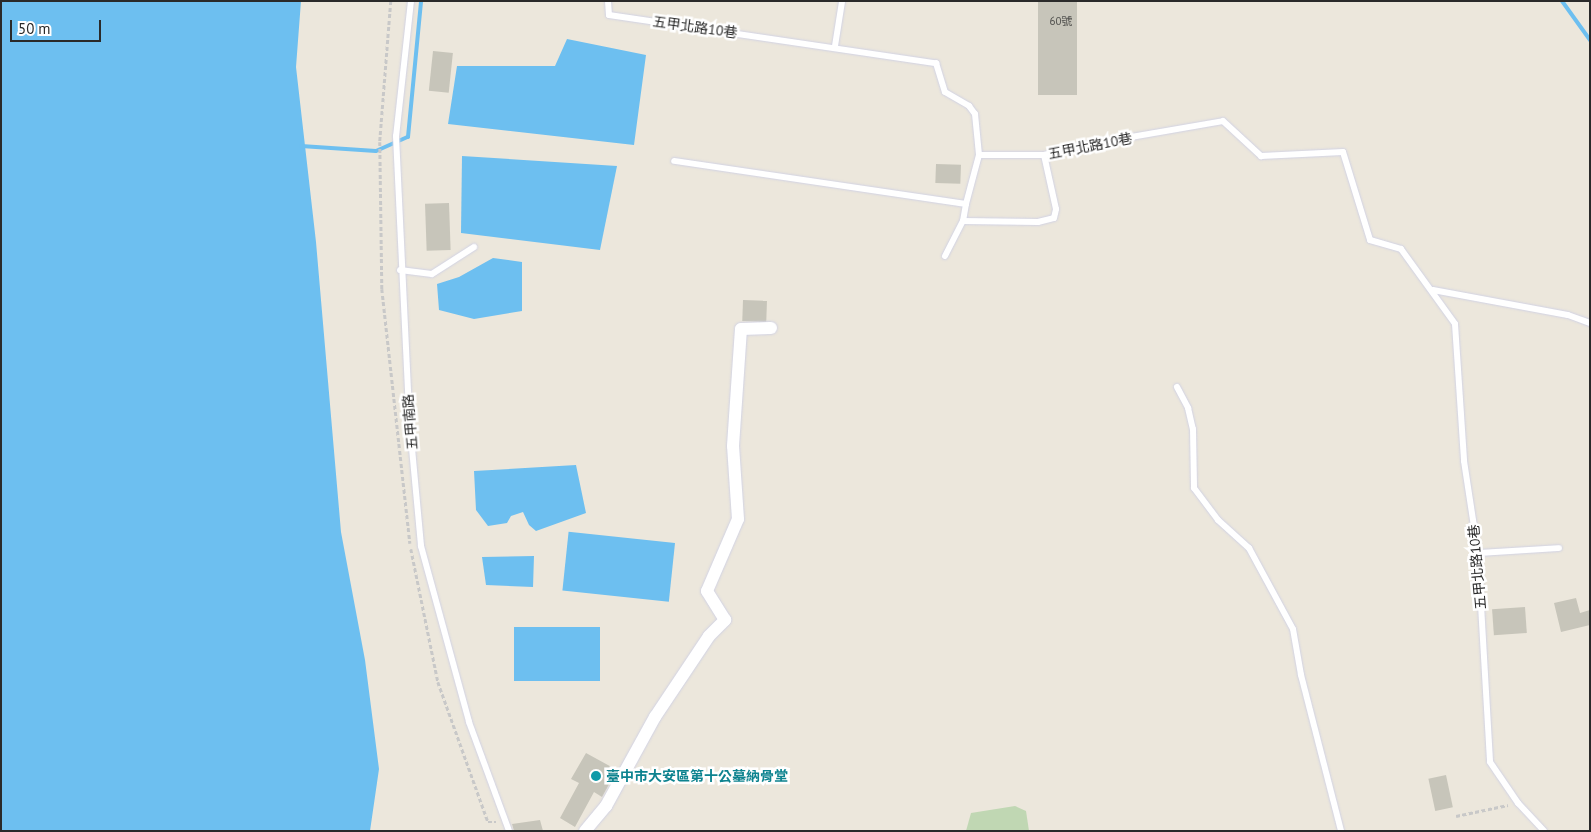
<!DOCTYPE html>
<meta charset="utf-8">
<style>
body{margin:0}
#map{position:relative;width:1591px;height:832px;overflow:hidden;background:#ece7dc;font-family:"PT Sans","Noto Sans TC",sans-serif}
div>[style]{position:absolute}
.cemetery>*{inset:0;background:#c0d7b3}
.water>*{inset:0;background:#6dbff0;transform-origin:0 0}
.stream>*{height:4px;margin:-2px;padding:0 2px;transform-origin:2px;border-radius:2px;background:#6dbff0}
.building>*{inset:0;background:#c7c5ba;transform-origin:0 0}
.path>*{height:2.5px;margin-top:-1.25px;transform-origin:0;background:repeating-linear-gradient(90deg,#c8c8c8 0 4px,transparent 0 6.5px)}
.roads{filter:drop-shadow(0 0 1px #d1d2e3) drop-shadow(0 0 1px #d1d2e3)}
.lane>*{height:6px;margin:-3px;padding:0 3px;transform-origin:3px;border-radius:3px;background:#fff}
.street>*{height:12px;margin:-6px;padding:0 6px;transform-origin:6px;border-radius:6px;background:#fff}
.dots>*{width:14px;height:14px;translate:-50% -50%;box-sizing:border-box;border:2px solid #fff;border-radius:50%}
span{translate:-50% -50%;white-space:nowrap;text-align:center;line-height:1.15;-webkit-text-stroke:5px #fff;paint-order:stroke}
.number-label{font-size:11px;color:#51514e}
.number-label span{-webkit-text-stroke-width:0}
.street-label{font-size:14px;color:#2a2a2a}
.culture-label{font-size:14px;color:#0d838f;font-weight:700}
.left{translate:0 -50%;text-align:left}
.frame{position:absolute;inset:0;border:2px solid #2a2a2a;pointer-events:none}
.scale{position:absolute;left:10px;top:20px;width:91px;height:22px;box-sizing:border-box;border:2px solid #2a2a2a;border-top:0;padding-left:6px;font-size:15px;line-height:18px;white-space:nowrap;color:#2a2a2a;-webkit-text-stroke:4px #fff;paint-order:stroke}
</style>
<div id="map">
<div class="cemetery">
<div style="clip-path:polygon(1015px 806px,1026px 811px,1029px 831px,966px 831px,971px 813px)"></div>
</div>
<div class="water">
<div style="clip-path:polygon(1px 1px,301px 1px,296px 67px,316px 242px,341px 532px,365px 660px,379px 769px,370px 831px,1px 831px)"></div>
<div style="clip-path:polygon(567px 39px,646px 55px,634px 145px,448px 124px,457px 66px,555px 66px)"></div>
<div style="clip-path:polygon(462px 156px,617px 166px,600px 250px,461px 233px)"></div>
<div style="clip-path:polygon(493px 258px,522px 262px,522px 311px,474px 319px,439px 310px,437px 284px,459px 277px)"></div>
<div style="clip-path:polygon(576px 465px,586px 513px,536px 531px,529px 525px,523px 512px,511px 516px,507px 523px,488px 526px,476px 510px,474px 471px)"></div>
<div style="left:675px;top:543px;width:59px;height:107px;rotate:96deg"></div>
<div style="clip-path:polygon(534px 556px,533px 587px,486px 585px,482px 557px)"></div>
<div style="left:600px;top:627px;width:54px;height:86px;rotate:90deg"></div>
</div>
<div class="stream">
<div style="left:1562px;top:1px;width:48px;rotate:54.3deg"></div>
<div style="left:301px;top:146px;width:75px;rotate:3.8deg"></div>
<div style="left:376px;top:151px;width:35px;rotate:-24deg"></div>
<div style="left:408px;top:137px;width:137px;rotate:-84.5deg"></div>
</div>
<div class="building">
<div style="left:1038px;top:1px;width:39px;height:94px"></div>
<div style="left:433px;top:51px;width:20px;height:40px;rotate:6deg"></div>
<div style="left:936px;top:164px;width:25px;height:19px;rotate:2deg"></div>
<div style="left:449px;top:203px;width:47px;height:24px;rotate:88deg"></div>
<div style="left:743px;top:300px;width:24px;height:21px;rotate:2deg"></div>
<div style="clip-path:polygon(1576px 598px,1580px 613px,1590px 610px,1590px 625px,1561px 632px,1554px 603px)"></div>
<div style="left:1525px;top:607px;width:26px;height:33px;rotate:86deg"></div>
<div style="clip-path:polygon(586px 753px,617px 770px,602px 797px,594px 792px,575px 827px,560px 818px,579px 783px,571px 779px)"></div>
<div style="left:1446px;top:775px;width:33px;height:18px;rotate:78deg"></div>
<div style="clip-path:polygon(540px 820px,543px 831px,514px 831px,512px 824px)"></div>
</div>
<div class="path">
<div style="left:391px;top:1px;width:141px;rotate:94.5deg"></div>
<div style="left:380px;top:142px;width:147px;rotate:89.2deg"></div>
<div style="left:382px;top:289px;width:256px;rotate:83.7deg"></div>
<div style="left:411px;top:549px;width:136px;rotate:78.5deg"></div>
<div style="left:438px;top:682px;width:149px;rotate:70.3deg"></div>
<div style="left:488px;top:822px;width:8px"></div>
<div style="left:1456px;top:816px;width:53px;rotate:-11.9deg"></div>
</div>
<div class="roads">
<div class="lane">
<div style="left:411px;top:1px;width:136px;rotate:96.3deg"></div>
<div style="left:396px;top:136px;width:280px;rotate:87.3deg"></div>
<div style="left:409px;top:416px;width:131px;rotate:84.7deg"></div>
<div style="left:421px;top:546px;width:182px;rotate:74.7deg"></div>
<div style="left:469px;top:722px;width:116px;rotate:69.8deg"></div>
<div style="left:608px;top:1px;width:14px;rotate:86deg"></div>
<div style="left:609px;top:15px;width:331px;rotate:8.4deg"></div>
<div style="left:936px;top:63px;width:30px;rotate:73deg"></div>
<div style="left:945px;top:92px;width:28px;rotate:30deg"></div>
<div style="left:969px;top:106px;width:10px;rotate:53deg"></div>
<div style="left:975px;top:114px;width:41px;rotate:84.4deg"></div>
<div style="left:979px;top:155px;width:51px;rotate:104.9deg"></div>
<div style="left:966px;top:204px;width:295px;rotate:-171.6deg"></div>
<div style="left:835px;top:46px;width:45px;rotate:-81deg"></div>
<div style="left:979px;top:155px;width:65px"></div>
<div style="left:1044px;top:155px;width:36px;rotate:-14deg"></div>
<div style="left:1079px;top:146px;width:146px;rotate:-9.8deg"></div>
<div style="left:1223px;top:121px;width:52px;rotate:42.6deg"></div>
<div style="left:1261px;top:156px;width:82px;rotate:-2.8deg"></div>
<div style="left:1343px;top:152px;width:92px;rotate:72.9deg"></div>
<div style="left:1370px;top:240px;width:32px;rotate:16deg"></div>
<div style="left:1401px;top:249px;width:92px;rotate:54.2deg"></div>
<div style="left:1455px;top:324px;width:137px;rotate:86.2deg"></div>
<div style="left:1464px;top:461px;width:93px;rotate:81.3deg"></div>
<div style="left:1478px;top:553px;width:209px;rotate:86.7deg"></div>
<div style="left:1490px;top:762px;width:50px;rotate:55.7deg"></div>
<div style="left:1518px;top:803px;width:38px;rotate:47deg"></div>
<div style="left:963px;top:221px;width:75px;rotate:0.8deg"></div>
<div style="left:1038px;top:222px;width:16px;rotate:-14deg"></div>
<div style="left:1054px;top:218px;width:9px;rotate:-77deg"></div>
<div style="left:1056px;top:209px;width:55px;rotate:-102.5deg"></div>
<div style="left:945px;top:256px;width:39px;rotate:-63deg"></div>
<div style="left:963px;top:221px;width:17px;rotate:-80deg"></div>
<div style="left:400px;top:270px;width:32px;rotate:7deg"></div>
<div style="left:432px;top:274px;width:50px;rotate:-32.7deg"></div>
<div style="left:1433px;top:290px;width:137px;rotate:10.5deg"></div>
<div style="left:1568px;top:315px;width:23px;rotate:20deg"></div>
<div style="left:1177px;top:387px;width:24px;rotate:62deg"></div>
<div style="left:1188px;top:408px;width:22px;rotate:77deg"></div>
<div style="left:1193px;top:429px;width:59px;rotate:89deg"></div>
<div style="left:1194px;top:488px;width:40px;rotate:53deg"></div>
<div style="left:1218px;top:520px;width:42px;rotate:42.1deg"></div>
<div style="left:1249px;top:548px;width:92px;rotate:61.5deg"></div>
<div style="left:1293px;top:629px;width:47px;rotate:80.1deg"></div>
<div style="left:1301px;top:675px;width:161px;rotate:75.6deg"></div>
<div style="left:1478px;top:553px;width:81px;rotate:-3.5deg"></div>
</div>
<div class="street">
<div style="left:585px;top:831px;width:33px;rotate:-50deg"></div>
<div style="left:606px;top:806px;width:102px;rotate:-61.2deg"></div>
<div style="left:655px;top:717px;width:97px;rotate:-56.3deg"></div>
<div style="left:709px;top:636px;width:23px;rotate:-45deg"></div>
<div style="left:725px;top:620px;width:34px;rotate:-122deg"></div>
<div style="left:707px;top:591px;width:78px;rotate:-66.7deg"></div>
<div style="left:738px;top:519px;width:73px;rotate:-93.9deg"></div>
<div style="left:733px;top:446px;width:117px;rotate:-86.1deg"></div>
<div style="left:741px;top:329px;width:30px;rotate:-2deg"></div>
</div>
</div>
<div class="dots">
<div style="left:596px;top:776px;background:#0f9aa8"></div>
</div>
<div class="number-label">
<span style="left:1061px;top:21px">60號</span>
</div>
<div class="street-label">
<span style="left:695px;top:27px;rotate:8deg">五甲北路10巷</span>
<span style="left:1090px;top:146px;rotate:-11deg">五甲北路10巷</span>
<span style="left:410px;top:422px;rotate:-95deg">五甲南路</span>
<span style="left:1477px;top:567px;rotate:-95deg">五甲北路10巷</span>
</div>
<div class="culture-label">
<span class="left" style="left:606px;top:776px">臺中市大安區第十公墓納骨堂</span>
</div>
<div class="frame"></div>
<div class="scale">50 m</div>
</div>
